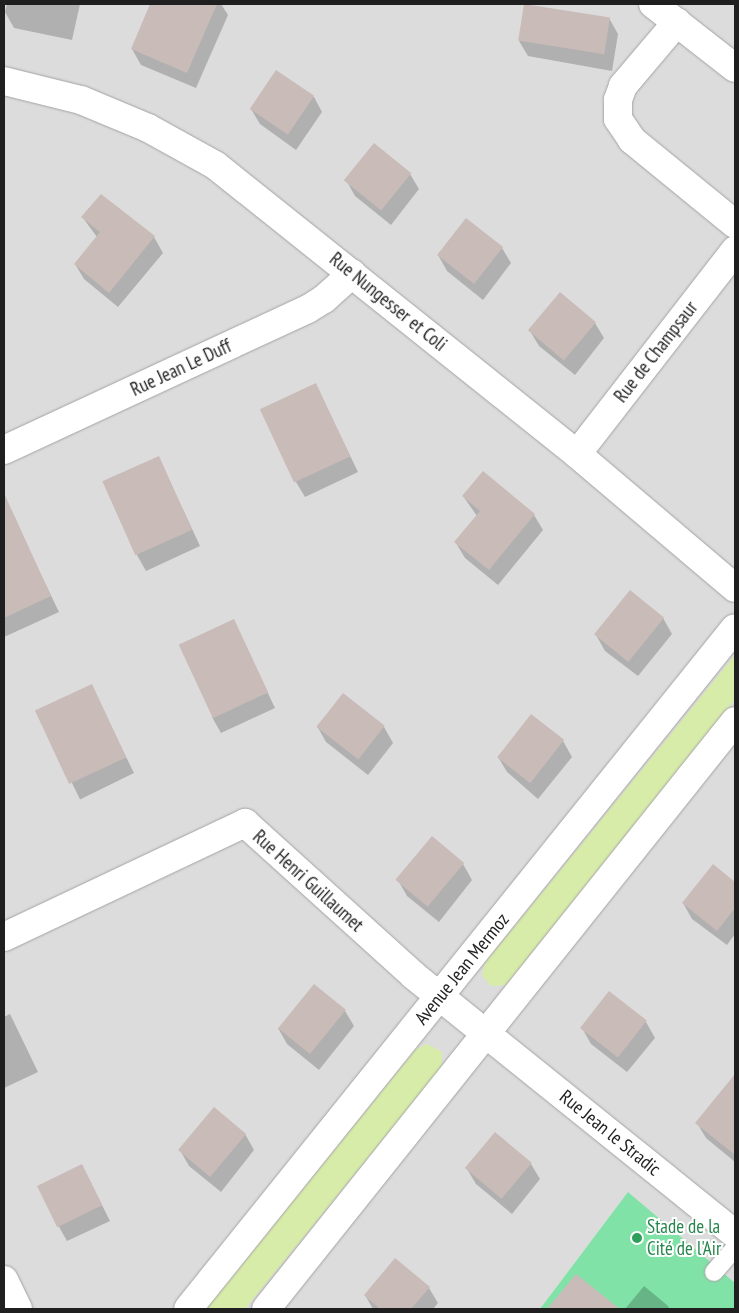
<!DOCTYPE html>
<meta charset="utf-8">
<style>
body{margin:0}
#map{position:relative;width:739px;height:1313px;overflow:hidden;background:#f0eae5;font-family:"PT Sans Narrow",sans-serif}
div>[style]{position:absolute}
.residential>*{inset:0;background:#dddcdc;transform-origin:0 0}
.grass>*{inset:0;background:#d8ecaa}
.pitch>*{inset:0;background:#81e2a8}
.shadow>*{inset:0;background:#0003;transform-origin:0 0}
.building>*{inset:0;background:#c8bbb8;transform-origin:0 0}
.roads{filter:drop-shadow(0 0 1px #a3a3a3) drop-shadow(0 0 1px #a3a3a3)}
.service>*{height:18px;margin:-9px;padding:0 9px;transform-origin:9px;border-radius:9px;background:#fff}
.minor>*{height:28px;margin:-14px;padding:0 14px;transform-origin:14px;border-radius:14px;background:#fff}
.dots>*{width:14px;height:14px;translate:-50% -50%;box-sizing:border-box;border:2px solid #fff;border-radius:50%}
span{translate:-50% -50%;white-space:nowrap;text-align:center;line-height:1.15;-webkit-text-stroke:4px #fff;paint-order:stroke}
.street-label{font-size:19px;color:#1f1f1f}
.leisure-label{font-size:19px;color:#27864d}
.left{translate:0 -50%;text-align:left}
.frame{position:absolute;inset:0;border:5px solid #1f1f1f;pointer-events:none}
</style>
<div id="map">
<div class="residential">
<div style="left:4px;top:4px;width:731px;height:1305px"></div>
</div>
<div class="grass">
<div style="clip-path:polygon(735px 655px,735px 699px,506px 985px,491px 986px,482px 975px,485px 963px)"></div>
<div style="clip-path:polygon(427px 1044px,442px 1052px,442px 1067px,245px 1309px,206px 1309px,416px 1049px)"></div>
</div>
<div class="pitch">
<div style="clip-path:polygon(628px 1192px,735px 1283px,735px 1309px,540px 1309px)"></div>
</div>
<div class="shadow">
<div style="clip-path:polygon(7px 4px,80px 4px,72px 40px,14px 28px,5px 12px)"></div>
<div style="clip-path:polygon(152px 4px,221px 4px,228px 15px,196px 88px,141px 65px,132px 49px)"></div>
<div style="clip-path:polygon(609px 18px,618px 34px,612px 71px,528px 56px,519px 41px)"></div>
<div style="clip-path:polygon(314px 97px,322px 112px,296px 150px,260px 124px,251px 109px)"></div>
<div style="clip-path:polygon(410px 174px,419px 189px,391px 225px,355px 196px,346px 180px)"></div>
<div style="clip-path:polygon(83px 218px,154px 237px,163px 253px,118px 307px,84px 279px,75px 264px,97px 237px)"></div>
<div style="clip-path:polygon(502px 248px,511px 263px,483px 300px,447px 271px,438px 255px)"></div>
<div style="clip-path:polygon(560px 294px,595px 323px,604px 338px,575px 375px,539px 346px,530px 331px)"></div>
<div style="clip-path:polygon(316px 385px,358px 472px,305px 497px,296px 482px)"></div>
<div style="clip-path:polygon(159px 458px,200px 546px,146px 571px,137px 555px)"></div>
<div style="clip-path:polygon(483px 473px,534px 515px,543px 530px,498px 585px,465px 558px,456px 543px,477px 516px,463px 496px)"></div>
<div style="clip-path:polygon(16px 523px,59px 612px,4px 637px,4px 529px)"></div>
<div style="clip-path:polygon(663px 618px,672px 634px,638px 676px,605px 651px,596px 635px)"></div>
<div style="clip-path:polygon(233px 620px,275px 708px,221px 733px,212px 717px)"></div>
<div style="left:91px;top:685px;width:98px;height:60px;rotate:64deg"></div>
<div style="clip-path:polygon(343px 695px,384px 727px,393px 743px,368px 775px,326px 742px,317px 726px)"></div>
<div style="clip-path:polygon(563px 741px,572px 757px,538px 799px,507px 772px,498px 757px)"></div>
<div style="clip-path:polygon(432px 838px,463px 864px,472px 880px,439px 922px,407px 896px,398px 880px)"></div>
<div style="clip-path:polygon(713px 866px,735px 883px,735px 934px,727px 945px,692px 919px,683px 903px)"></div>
<div style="clip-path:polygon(345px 1011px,354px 1026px,319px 1070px,287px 1044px,278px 1028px)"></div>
<div style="clip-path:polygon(10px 1014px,38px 1072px,4px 1088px,4px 1017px)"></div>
<div style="clip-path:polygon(646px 1022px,655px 1038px,627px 1072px,591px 1044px,582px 1028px)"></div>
<div style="clip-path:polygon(720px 1094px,735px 1107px,735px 1162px,706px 1138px,697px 1123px)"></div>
<div style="clip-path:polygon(245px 1134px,254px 1150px,221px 1192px,189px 1166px,180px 1150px)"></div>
<div style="clip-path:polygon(531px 1164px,540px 1179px,512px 1214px,476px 1184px,467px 1169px)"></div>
<div style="clip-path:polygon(82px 1165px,110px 1221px,67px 1241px,58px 1225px)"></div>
<div style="clip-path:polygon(576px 1275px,618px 1309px,550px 1309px)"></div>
<div style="clip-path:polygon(644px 1286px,667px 1305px,670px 1309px,625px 1309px)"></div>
<div style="clip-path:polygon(429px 1288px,438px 1303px,433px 1309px,373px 1309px,365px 1295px)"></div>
</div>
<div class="building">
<div style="clip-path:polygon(150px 4px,217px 4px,187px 73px,131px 49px)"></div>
<div style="left:524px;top:4px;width:87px;height:37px;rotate:9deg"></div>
<div style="left:276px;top:70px;width:46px;height:47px;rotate:34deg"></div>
<div style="left:374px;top:143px;width:48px;height:48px;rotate:39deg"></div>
<div style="clip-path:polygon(101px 194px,155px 236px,109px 293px,74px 264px,100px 232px,81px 217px)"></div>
<div style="left:466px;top:218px;width:47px;height:47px;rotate:38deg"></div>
<div style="left:560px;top:292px;width:47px;height:50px;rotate:40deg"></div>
<div style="left:316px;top:383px;width:81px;height:62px;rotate:65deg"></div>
<div style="left:159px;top:456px;width:81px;height:62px;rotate:66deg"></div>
<div style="clip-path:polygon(483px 471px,535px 514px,489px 570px,454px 542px,480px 511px,462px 496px)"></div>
<div style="clip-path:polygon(4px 493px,51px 596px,4px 618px)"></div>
<div style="left:630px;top:590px;width:44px;height:57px;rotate:39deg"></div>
<div style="left:234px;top:619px;width:81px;height:61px;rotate:65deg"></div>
<div style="left:92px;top:684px;width:81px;height:63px;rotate:65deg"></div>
<div style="left:343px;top:693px;width:53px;height:43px;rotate:38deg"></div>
<div style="left:531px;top:714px;width:42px;height:55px;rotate:38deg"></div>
<div style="left:432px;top:836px;width:42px;height:57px;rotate:40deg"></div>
<div style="clip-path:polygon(713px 864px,735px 882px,735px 908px,717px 931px,682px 903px)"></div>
<div style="left:314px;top:984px;width:41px;height:57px;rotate:39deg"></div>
<div style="left:609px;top:991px;width:48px;height:47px;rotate:38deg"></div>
<div style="clip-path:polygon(735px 1074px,735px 1155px,695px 1123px)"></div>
<div style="left:214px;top:1107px;width:42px;height:56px;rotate:40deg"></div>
<div style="left:495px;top:1132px;width:48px;height:47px;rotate:40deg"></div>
<div style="left:82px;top:1164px;width:46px;height:50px;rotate:64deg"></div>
<div style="clip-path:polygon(395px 1258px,430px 1287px,411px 1309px,380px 1309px,364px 1295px)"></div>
<div style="clip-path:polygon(576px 1274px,620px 1309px,547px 1309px)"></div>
</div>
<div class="roads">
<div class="service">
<div style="left:714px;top:1272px;width:32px;rotate:-49deg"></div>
</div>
<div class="minor">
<div style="left:653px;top:4px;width:104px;rotate:38deg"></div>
<div style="left:677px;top:22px;width:84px;rotate:130.2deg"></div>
<div style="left:623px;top:86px;width:15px;rotate:110deg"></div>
<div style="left:618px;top:100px;width:19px;rotate:90deg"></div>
<div style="left:618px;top:119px;width:25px;rotate:56deg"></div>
<div style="left:632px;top:140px;width:133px;rotate:39.2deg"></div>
<div style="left:4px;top:81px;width:79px;rotate:13.9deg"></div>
<div style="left:81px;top:100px;width:73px;rotate:22.7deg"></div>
<div style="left:148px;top:128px;width:77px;rotate:28.9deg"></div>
<div style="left:215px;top:165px;width:463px;rotate:38.6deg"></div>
<div style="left:577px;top:454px;width:207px;rotate:40.3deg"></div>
<div style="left:4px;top:450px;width:335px;rotate:-24.9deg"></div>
<div style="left:308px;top:309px;width:19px;rotate:-32deg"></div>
<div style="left:324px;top:299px;width:38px;rotate:-42deg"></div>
<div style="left:577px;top:454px;width:258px;rotate:-52.2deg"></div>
<div style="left:4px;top:937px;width:267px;rotate:-25.3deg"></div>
<div style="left:245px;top:823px;width:227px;rotate:42.1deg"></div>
<div style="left:413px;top:975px;width:413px;rotate:38.8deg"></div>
<div style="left:4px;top:1280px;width:32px;rotate:64deg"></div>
<div style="left:188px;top:1309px;width:873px;rotate:-51.23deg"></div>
<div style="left:266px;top:1309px;width:752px;rotate:-51.42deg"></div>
</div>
</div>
<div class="dots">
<div style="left:637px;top:1238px;background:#2e9e5b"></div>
</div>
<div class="street-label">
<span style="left:388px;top:302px;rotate:39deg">Rue Nungesser et Coli</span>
<span style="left:656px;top:352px;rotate:-52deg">Rue de Champsaur</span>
<span style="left:181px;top:368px;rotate:-25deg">Rue Jean Le Duff</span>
<span style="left:308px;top:881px;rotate:42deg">Rue Henri Guillaumet</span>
<span style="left:462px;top:969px;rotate:-51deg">Avenue Jean Mermoz</span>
<span style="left:610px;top:1133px;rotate:39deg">Rue Jean le Stradic</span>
</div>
<div class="leisure-label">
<span class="left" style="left:647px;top:1238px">Stade de la<br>Cité de l'Air</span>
</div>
<div class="frame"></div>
</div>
